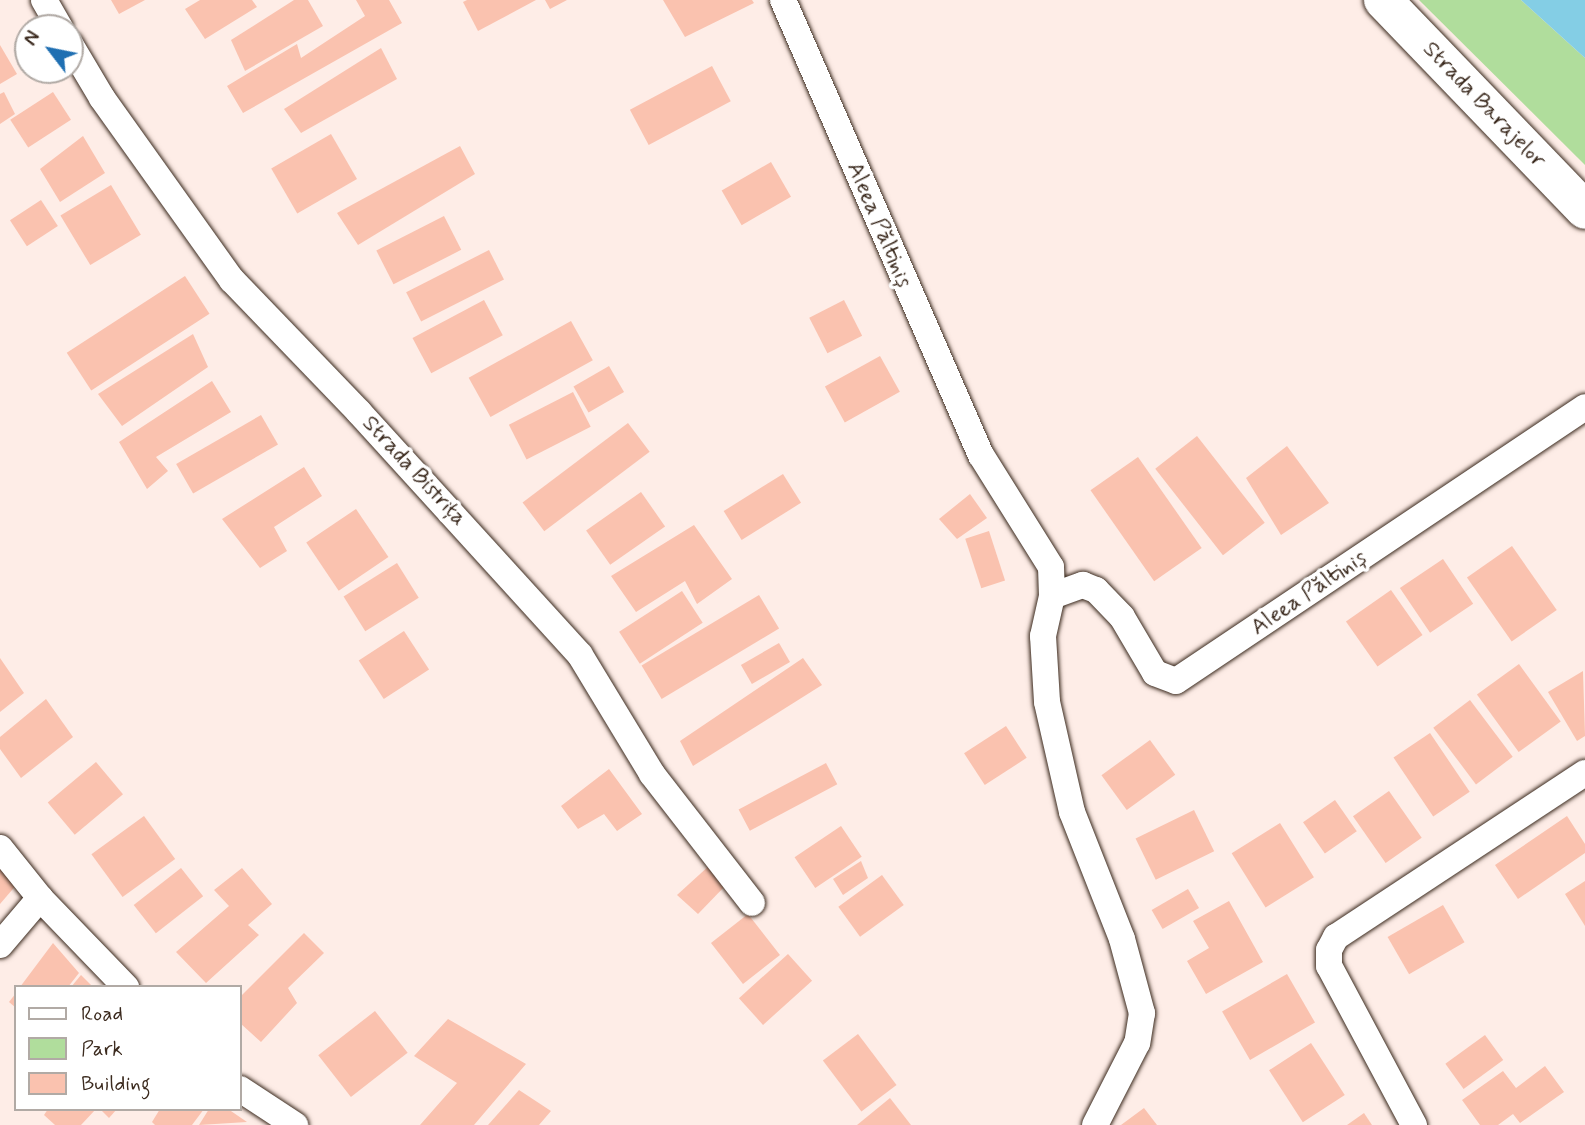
<!DOCTYPE html>
<meta charset="utf-8">
<style>
body{margin:0}
#map{position:relative;width:1585px;height:1125px;overflow:hidden;background:#feede7;font-family:Mynerve,sans-serif}
div>[style]{position:absolute}
.green>*{inset:0;background:#b0dd9c}
.water>*{inset:0;background:#84cee5}
.building>*{inset:0;background:#fac2af;transform-origin:0 0}
.roads{filter:drop-shadow(0 0 2px #3b2a1e) drop-shadow(0 0 2px #3b2a1e)}
.minor>*{height:26px;margin:-13px;padding:0 13px;transform-origin:13px;border-radius:13px;background:#fff}
.secondary>*{height:38px;margin:-19px;padding:0 19px;transform-origin:19px;border-radius:19px;background:#fff}
span{translate:-50% -50%;white-space:nowrap;text-align:center;line-height:1.15;-webkit-text-stroke:7px #fff;paint-order:stroke}
.street-label{font-size:23px;color:#3b2a1e}
.legend{position:absolute;left:14px;top:985px;width:228px;height:126px;box-sizing:border-box;background:#fff;border:2px solid #b1aaa5;margin:0;padding:9px 12px;list-style:none;font-size:21px;color:#3b2a1e}
.legend li{display:flex;align-items:center;gap:14px;height:35px}
.legend b{width:35px;border:2px solid #b1aaa5}
.north{position:absolute;left:14px;top:14px;width:70px;height:70px;box-sizing:border-box;background:#fff;border:2px solid #b1aaa5;border-radius:50%;rotate:302deg;font-size:19px;font-weight:700;line-height:28px;text-align:center;color:#3b2a1e}
.north::after{content:'';display:block;margin:auto;width:24px;height:32px;background:#1f6fb2;clip-path:polygon(50% 0,100% 100%,50% 72%,0 100%)}
</style>
<div id="map">
<div class="green">
<div style="clip-path:polygon(1419px 0,1521px 0,1585px 58px,1585px 165px)"></div>
</div>
<div class="water">
<div style="clip-path:polygon(1521px 0,1585px 0,1585px 58px)"></div>
</div>
<div class="building">
<div style="clip-path:polygon(111px 0,145px 0,119px 14px)"></div>
<div style="clip-path:polygon(200px 0,252px 0,257px 7px,205px 39px,185px 9px)"></div>
<div style="clip-path:polygon(294px 0,308px 0,323px 26px,245px 71px,231px 40px)"></div>
<div style="clip-path:polygon(356px 0,389px 0,402px 23px,243px 113px,227px 86px,297px 44px,301px 58px,365px 16px)"></div>
<div style="clip-path:polygon(467px 0,536px 0,478px 31px,463px 2px)"></div>
<div style="clip-path:polygon(545px 0,567px 0,550px 9px)"></div>
<div style="clip-path:polygon(663px 0,752px 0,754px 3px,685px 37px)"></div>
<div style="clip-path:polygon(0 45px,17px 74px,0 84px)"></div>
<div style="clip-path:polygon(381px 48px,397px 79px,301px 133px,284px 109px)"></div>
<div style="left:712px;top:66px;width:40px;height:93px;rotate:62deg"></div>
<div style="clip-path:polygon(4px 92px,15px 114px,0 124px,0 94px)"></div>
<div style="left:53px;top:92px;width:33px;height:51px;rotate:57deg"></div>
<div style="left:331px;top:134px;width:52px;height:69px;rotate:60deg"></div>
<div style="clip-path:polygon(83px 136px,105px 173px,60px 202px,40px 169px)"></div>
<div style="clip-path:polygon(460px 146px,475px 174px,358px 245px,337px 213px)"></div>
<div style="left:771px;top:162px;width:40px;height:57px;rotate:60deg"></div>
<div style="left:111px;top:185px;width:58px;height:59px;rotate:59deg"></div>
<div style="left:41px;top:200px;width:31px;height:37px;rotate:57deg"></div>
<div style="left:444px;top:216px;width:38px;height:76px;rotate:63deg"></div>
<div style="left:489px;top:250px;width:33px;height:93px;rotate:63deg"></div>
<div style="left:185px;top:276px;width:45px;height:141px;rotate:57deg"></div>
<div style="left:484px;top:300px;width:40px;height:81px;rotate:62deg"></div>
<div style="left:844px;top:300px;width:40px;height:39px;rotate:63deg"></div>
<div style="left:571px;top:321px;width:45px;height:117px;rotate:61deg"></div>
<div style="clip-path:polygon(193px 334px,208px 367px,122px 426px,98px 394px)"></div>
<div style="left:880px;top:356px;width:41px;height:63px;rotate:61deg"></div>
<div style="left:609px;top:366px;width:30px;height:41px;rotate:60deg"></div>
<div style="clip-path:polygon(212px 381px,231px 412px,156px 457px,168px 471px,147px 489px,119px 442px)"></div>
<div style="left:573px;top:392px;width:39px;height:72px;rotate:63deg"></div>
<div style="left:261px;top:415px;width:34px;height:98px;rotate:60deg"></div>
<div style="left:628px;top:423px;width:36px;height:132px;rotate:53deg"></div>
<div style="left:1197px;top:436px;width:110px;height:53px;rotate:52deg"></div>
<div style="clip-path:polygon(1287px 446px,1329px 503px,1281px 535px,1246px 478px)"></div>
<div style="left:1138px;top:457px;width:111px;height:58px;rotate:55deg"></div>
<div style="clip-path:polygon(304px 467px,322px 496px,274px 527px,287px 551px,260px 568px,222px 519px)"></div>
<div style="left:783px;top:474px;width:34px;height:70px;rotate:58deg"></div>
<div style="left:641px;top:492px;width:42px;height:67px;rotate:55deg"></div>
<div style="clip-path:polygon(970px 494px,987px 518px,957px 539px,939px 519px)"></div>
<div style="left:356px;top:509px;width:58px;height:60px;rotate:56deg"></div>
<div style="clip-path:polygon(694px 525px,732px 579px,697px 604px,685px 581px,636px 612px,611px 576px)"></div>
<div style="left:989px;top:531px;width:52px;height:25px;rotate:72deg"></div>
<div style="left:1512px;top:546px;width:78px;height:55px;rotate:55deg"></div>
<div style="left:1443px;top:559px;width:54px;height:52px;rotate:56deg"></div>
<div style="left:397px;top:563px;width:41px;height:63px;rotate:58deg"></div>
<div style="left:1391px;top:590px;width:55px;height:55px;rotate:55deg"></div>
<div style="left:682px;top:591px;width:38px;height:75px;rotate:57deg"></div>
<div style="left:759px;top:595px;width:39px;height:137px;rotate:59deg"></div>
<div style="left:404px;top:631px;width:46px;height:54px;rotate:57deg"></div>
<div style="left:779px;top:643px;width:22px;height:44px;rotate:60deg"></div>
<div style="clip-path:polygon(0 658px,24px 693px,0 712px)"></div>
<div style="clip-path:polygon(803px 658px,822px 685px,693px 766px,680px 741px)"></div>
<div style="left:1519px;top:664px;width:71px;height:52px;rotate:54deg"></div>
<div style="clip-path:polygon(1583px 671px,1585px 736px,1577px 741px,1548px 692px)"></div>
<div style="clip-path:polygon(46px 699px,73px 737px,21px 778px,0 749px,0 737px)"></div>
<div style="left:1470px;top:700px;width:71px;height:46px;rotate:53deg"></div>
<div style="left:1006px;top:726px;width:38px;height:50px;rotate:57deg"></div>
<div style="left:1430px;top:733px;width:71px;height:44px;rotate:56deg"></div>
<div style="left:1150px;top:740px;width:43px;height:60px;rotate:54deg"></div>
<div style="left:96px;top:762px;width:42px;height:63px;rotate:50deg"></div>
<div style="left:826px;top:763px;width:24px;height:99px;rotate:62deg"></div>
<div style="clip-path:polygon(609px 769px,642px 814px,617px 831px,604px 814px,578px 829px,561px 806px)"></div>
<div style="left:1389px;top:791px;width:57px;height:44px;rotate:55deg"></div>
<div style="left:1335px;top:800px;width:38px;height:39px;rotate:55deg"></div>
<div style="left:1194px;top:810px;width:46px;height:65px;rotate:64deg"></div>
<div style="left:144px;top:816px;width:53px;height:65px;rotate:54deg"></div>
<div style="clip-path:polygon(1567px 816px,1585px 844px,1585px 853px,1518px 899px,1495px 865px)"></div>
<div style="left:1280px;top:823px;width:64px;height:57px;rotate:58deg"></div>
<div style="left:841px;top:826px;width:37px;height:56px;rotate:56deg"></div>
<div style="clip-path:polygon(861px 861px,868px 878px,843px 895px,833px 879px)"></div>
<div style="clip-path:polygon(711px 864px,727px 884px,698px 914px,677px 895px)"></div>
<div style="clip-path:polygon(0 868px,18px 883px,0 904px)"></div>
<div style="left:181px;top:868px;width:36px;height:60px;rotate:52deg"></div>
<div style="clip-path:polygon(242px 868px,272px 904px,248px 925px,259px 935px,206px 983px,176px 952px,229px 906px,214px 890px)"></div>
<div style="left:882px;top:875px;width:37px;height:54px;rotate:54deg"></div>
<div style="clip-path:polygon(1585px 881px,1585px 926px,1565px 894px)"></div>
<div style="left:1188px;top:889px;width:22px;height:42px;rotate:60deg"></div>
<div style="clip-path:polygon(1229px 901px,1263px 962px,1206px 994px,1187px 961px,1209px 948px,1193px 921px)"></div>
<div style="left:1443px;top:905px;width:43px;height:64px;rotate:60deg"></div>
<div style="left:748px;top:914px;width:52px;height:47px;rotate:52deg"></div>
<div style="clip-path:polygon(304px 933px,324px 953px,288px 988px,297px 1003px,261px 1042px,240px 1023px,240px 997px)"></div>
<div style="clip-path:polygon(53px 943px,79px 973px,68px 987px,20px 987px)"></div>
<div style="left:788px;top:954px;width:36px;height:66px;rotate:48deg"></div>
<div style="left:1287px;top:974px;width:56px;height:75px;rotate:60deg"></div>
<div style="clip-path:polygon(81px 975px,93px 987px,71px 987px)"></div>
<div style="clip-path:polygon(16px 993px,16px 1008px,9px 1002px)"></div>
<div style="left:375px;top:1011px;width:53px;height:72px;rotate:52deg"></div>
<div style="clip-path:polygon(448px 1019px,526px 1064px,474px 1125px,420px 1125px,457px 1083px,414px 1056px)"></div>
<div style="left:858px;top:1034px;width:64px;height:44px;rotate:53deg"></div>
<div style="left:1485px;top:1035px;width:31px;height:49px;rotate:54deg"></div>
<div style="left:1311px;top:1043px;width:62px;height:50px;rotate:57deg"></div>
<div style="clip-path:polygon(1545px 1066px,1564px 1092px,1520px 1123px,1513px 1114px,1498px 1125px,1480px 1125px,1462px 1100px,1503px 1071px,1516px 1088px)"></div>
<div style="clip-path:polygon(519px 1090px,551px 1111px,539px 1125px,488px 1125px)"></div>
<div style="clip-path:polygon(890px 1098px,911px 1125px,857px 1125px)"></div>
<div style="clip-path:polygon(1144px 1108px,1157px 1125px,1121px 1125px)"></div>
<div style="clip-path:polygon(48px 1109px,96px 1109px,81px 1125px,55px 1125px,44px 1115px)"></div>
<div style="clip-path:polygon(100px 1109px,117px 1109px,109px 1118px)"></div>
<div style="clip-path:polygon(160px 1109px,204px 1109px,192px 1125px,155px 1125px,152px 1122px)"></div>
<div style="clip-path:polygon(209px 1109px,228px 1109px,247px 1122px,199px 1125px)"></div>
<div style="clip-path:polygon(1364px 1113px,1372px 1125px,1347px 1125px)"></div>
</div>
<div class="roads">
<div class="minor">
<div style="left:44px;top:0;width:32px;rotate:60deg"></div>
<div style="left:783px;top:0;width:496px;rotate:66.5deg"></div>
<div style="left:981px;top:455px;width:132px;rotate:58deg"></div>
<div style="left:1051px;top:567px;width:29px;rotate:88deg"></div>
<div style="left:1052px;top:596px;width:41px;rotate:102.7deg"></div>
<div style="left:1043px;top:636px;width:66px;rotate:86.5deg"></div>
<div style="left:1047px;top:702px;width:113px;rotate:77.2deg"></div>
<div style="left:1072px;top:812px;width:136px;rotate:68.5deg"></div>
<div style="left:1122px;top:939px;width:77px;rotate:74.9deg"></div>
<div style="left:1142px;top:1013px;width:30px;rotate:99deg"></div>
<div style="left:1137px;top:1043px;width:92px;rotate:117.1deg"></div>
<div style="left:70px;top:44px;width:63px;rotate:59.3deg"></div>
<div style="left:102px;top:98px;width:224px;rotate:54.5deg"></div>
<div style="left:232px;top:280px;width:183px;rotate:46.1deg"></div>
<div style="left:359px;top:412px;width:328px;rotate:47.7deg"></div>
<div style="left:580px;top:655px;width:139px;rotate:58.8deg"></div>
<div style="left:652px;top:774px;width:163px;rotate:52.2deg"></div>
<div style="left:1052px;top:596px;width:33px;rotate:-20deg"></div>
<div style="left:1083px;top:585px;width:14px;rotate:21deg"></div>
<div style="left:1096px;top:590px;width:37px;rotate:46deg"></div>
<div style="left:1122px;top:617px;width:65px;rotate:59.5deg"></div>
<div style="left:1155px;top:673px;width:22px;rotate:21deg"></div>
<div style="left:1176px;top:681px;width:492px;rotate:-33.8deg"></div>
<div style="left:0;top:848px;width:64px;rotate:51.3deg"></div>
<div style="left:40px;top:898px;width:124px;rotate:46deg"></div>
<div style="left:0;top:945px;width:62px;rotate:-49.6deg"></div>
<div style="left:240px;top:1089px;width:66px;rotate:33.2deg"></div>
<div style="left:1414px;top:1125px;width:180px;rotate:-118.1deg"></div>
<div style="left:1329px;top:966px;width:16px;rotate:-90deg"></div>
<div style="left:1329px;top:950px;width:15px;rotate:-62deg"></div>
<div style="left:1336px;top:937px;width:298px;rotate:-33.4deg"></div>
</div>
<div class="secondary">
<div style="left:1383px;top:0;width:291px;rotate:46.1deg"></div>
</div>
</div>
<div class="street-label">
<span style="left:1484px;top:105px;rotate:46deg">Strada Barajelor</span>
<span style="left:879px;top:225px;rotate:67deg">Aleea Păltiniș</span>
<span style="left:414px;top:471px;rotate:47deg">Strada Bistrița</span>
<span style="left:1309px;top:593px;rotate:-34deg">Aleea Păltiniș</span>
</div>
<ul class="legend">
<li><b style="height:9px;background:#fff"></b>Road</li>
<li><b style="height:19px;background:#b0dd9c"></b>Park</li>
<li><b style="height:19px;background:#fac2af"></b>Building</li>
</ul>
<div class="north">N</div>
</div>
